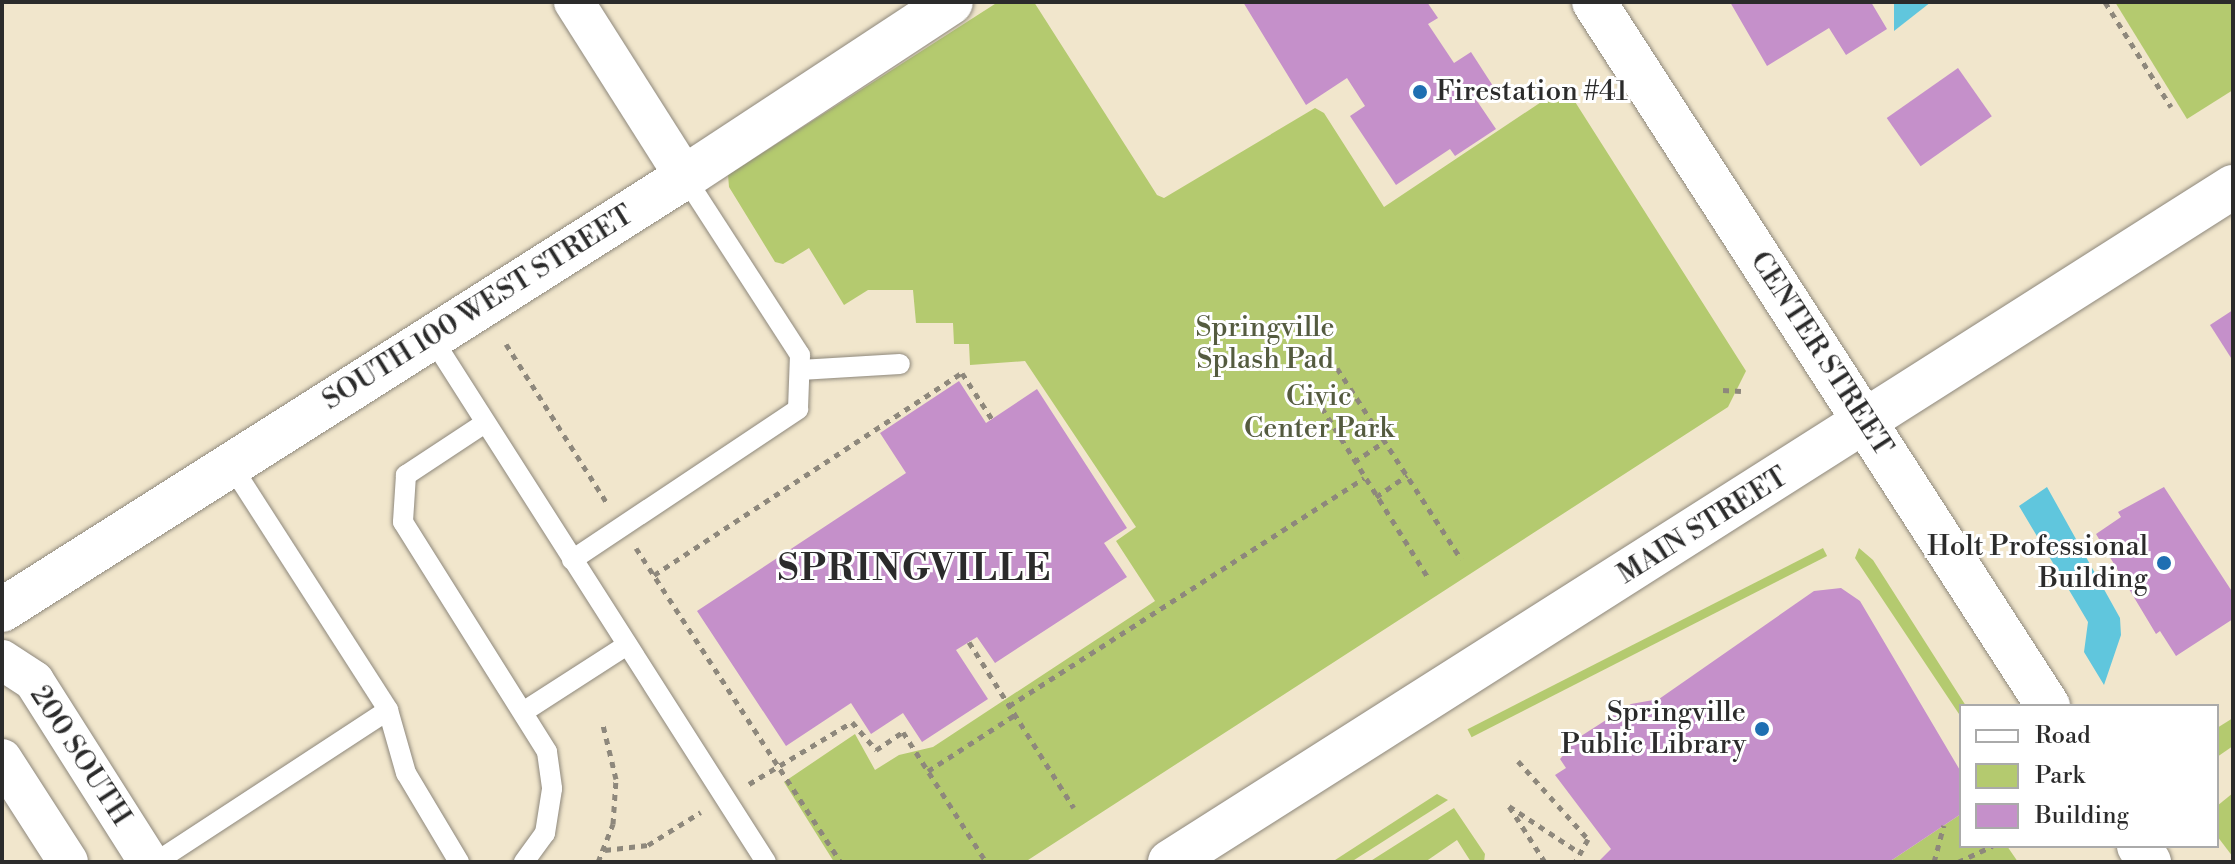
<!DOCTYPE html>
<style>
body{margin:0}
#map{position:relative;width:2235px;height:864px;overflow:hidden;background:#f1e6cc;font-family:"Libre Bodoni",serif}
div>[style]{position:absolute}
.green>*{inset:0;background:#b4ca6f;transform-origin:0 0}
.water>*{inset:0;background:#60c6dd}
.building>*{inset:0;background:#c590ca;transform-origin:0 0}
.path>*{height:5px;margin-top:-2.5px;transform-origin:0;background:repeating-linear-gradient(90deg,#8e887c 0 6px,transparent 0 12px)}
.roads{filter:drop-shadow(0 0 2px #8e887c) drop-shadow(0 0 2px #8e887c)}
.lane>*{height:20px;margin:-10px;padding:0 10px;transform-origin:10px;border-radius:10px;background:#fff}
.street>*{height:40px;margin:-20px;padding:0 20px;transform-origin:20px;border-radius:20px;background:#fff}
.secondary>*{height:44px;margin:-22px;padding:0 22px;transform-origin:22px;border-radius:22px;background:#fff}
.primary>*{height:44px;margin:-22px;padding:0 22px;transform-origin:22px;border-radius:22px;background:#fff}
.dots>*{width:22px;height:22px;translate:-50% -50%;box-sizing:border-box;border:4px solid #fff;border-radius:50%}
span{translate:-50% -50%;white-space:nowrap;text-align:center;line-height:1.15;-webkit-text-stroke:6px #fff;paint-order:stroke}
.poi-label{font-size:28px;color:#2b2b2b}
.left{translate:0 -50%;text-align:left}
.right{translate:-100% -50%;text-align:right}
.street-label{font-size:28px;color:#2b2b2b}
.park-label{font-size:28px;color:#545b3f}
.district-label{font-size:36px;color:#2b2b2b;font-weight:700;letter-spacing:2px}
.frame{position:absolute;inset:0;border:4px solid #2b2b2b;pointer-events:none}
.legend{position:absolute;left:1959px;top:704px;width:260px;height:144px;box-sizing:border-box;background:#fff;border:2px solid #aaa;margin:0;padding:10px 14px;list-style:none;font-size:24px;color:#2b2b2b}
.legend li{display:flex;align-items:center;gap:16px;height:40px}
.legend b{width:40px;border:2px solid #aaa}
</style>
<div id="map">
<div class="green">
<div style="clip-path:polygon(998px 2px,1034px 2px,1157px 195px,1164px 198px,1315px 108px,1324px 113px,1384px 207px,1565px 86px,1746px 371px,1728px 407px,1025px 862px,834px 862px,784px 782px,855px 734px,875px 770px,899px 755px,933px 747px,1155px 601px,1116px 541px,1136px 527px,1025px 361px,970px 365px,969px 344px,954px 344px,953px 323px,916px 323px,913px 290px,868px 290px,844px 305px,809px 248px,783px 264px,775px 262px,729px 187px,728px 175px)"></div>
<div style="clip-path:polygon(2115px 2px,2233px 2px,2233px 90px,2187px 119px)"></div>
<div style="left:1823px;top:548px;width:9px;height:399px;rotate:63deg"></div>
<div style="clip-path:polygon(1859px 548px,1873px 560px,1966px 706px,1961px 706px,1961px 717px,1855px 558px)"></div>
<div style="clip-path:polygon(2233px 718px,2233px 746px,2217px 757px,2217px 728px)"></div>
<div style="clip-path:polygon(2233px 793px,2233px 857px,2217px 836px,2217px 806px)"></div>
<div style="clip-path:polygon(1437px 794px,1448px 800px,1351px 862px,1332px 862px)"></div>
<div style="clip-path:polygon(1454px 808px,1485px 854px,1484px 862px,1471px 862px,1457px 840px,1425px 862px,1369px 862px)"></div>
<div style="clip-path:polygon(1961px 814px,1961px 846px,2007px 846px,2018px 862px,1889px 862px)"></div>
</div>
<div class="water">
<div style="clip-path:polygon(1894px 2px,1931px 2px,1894px 31px)"></div>
<div style="clip-path:polygon(2047px 487px,2120px 618px,2121px 635px,2104px 685px,2084px 652px,2088px 622px,2019px 506px)"></div>
</div>
<div class="building">
<div style="clip-path:polygon(1243px 2px,1427px 2px,1438px 18px,1428px 24px,1454px 63px,1471px 52px,1493px 86px,1475px 98px,1496px 129px,1455px 156px,1450px 149px,1396px 185px,1350px 116px,1365px 106px,1347px 78px,1306px 105px)"></div>
<div style="clip-path:polygon(1730px 2px,1871px 2px,1887px 29px,1846px 55px,1829px 28px,1767px 66px)"></div>
<div style="left:1958px;top:68px;width:59px;height:87px;rotate:55deg"></div>
<div style="clip-path:polygon(2233px 310px,2233px 361px,2210px 325px)"></div>
<div style="clip-path:polygon(959px 381px,986px 423px,1037px 389px,1127px 528px,1104px 543px,1127px 577px,995px 663px,977px 637px,956px 650px,988px 699px,922px 742px,903px 713px,871px 734px,851px 703px,786px 746px,697px 611px,906px 473px,880px 433px)"></div>
<div style="clip-path:polygon(2164px 487px,2233px 593px,2233px 619px,2176px 656px,2160px 631px,2156px 634px,2096px 534px,2121px 517px,2118px 512px)"></div>
<div style="clip-path:polygon(1841px 588px,1860px 601px,1961px 772px,1961px 814px,1889px 862px,1598px 862px,1611px 849px,1555px 775px,1566px 768px,1560px 759px,1578px 738px,1631px 704px,1659px 699px,1814px 591px)"></div>
</div>
<div class="path">
<div style="left:2105px;top:2px;width:124px;rotate:57.8deg"></div>
<div style="left:506px;top:344px;width:188px;rotate:57.6deg"></div>
<div style="left:1337px;top:368px;width:228px;rotate:57deg"></div>
<div style="left:1309px;top:387px;width:226px;rotate:58deg"></div>
<div style="left:1723px;top:390px;width:18px;rotate:3deg"></div>
<div style="left:1354px;top:462px;width:37px;rotate:-34deg"></div>
<div style="left:1376px;top:497px;width:38px;rotate:-35deg"></div>
<div style="left:636px;top:548px;width:375px;rotate:56.9deg"></div>
<div style="left:654px;top:575px;width:368px;rotate:-33.3deg"></div>
<div style="left:962px;top:373px;width:55px;rotate:56.9deg"></div>
<div style="left:969px;top:642px;width:196px;rotate:57.7deg"></div>
<div style="left:1009px;top:706px;width:422px;rotate:-32.7deg"></div>
<div style="left:1518px;top:761px;width:105px;rotate:48.1deg"></div>
<div style="left:1588px;top:839px;width:26px;rotate:119deg"></div>
<div style="left:928px;top:771px;width:103px;rotate:-32.8deg"></div>
<div style="left:749px;top:784px;width:120px;rotate:-31deg"></div>
<div style="left:852px;top:722px;width:37px;rotate:49deg"></div>
<div style="left:876px;top:750px;width:32px;rotate:-34deg"></div>
<div style="left:903px;top:732px;width:154px;rotate:57.4deg"></div>
<div style="left:605px;top:850px;width:43px;rotate:-6.6deg"></div>
<div style="left:648px;top:845px;width:62px;rotate:-31.9deg"></div>
<div style="left:598px;top:862px;width:41px;rotate:-68.5deg"></div>
<div style="left:613px;top:824px;width:45px;rotate:-86.2deg"></div>
<div style="left:616px;top:779px;width:56px;rotate:-103.5deg"></div>
<div style="left:1545px;top:862px;width:67px;rotate:-122.7deg"></div>
<div style="left:1509px;top:806px;width:85px;rotate:33.5deg"></div>
<div style="left:1934px;top:862px;width:38px;rotate:-75deg"></div>
<div style="left:1958px;top:862px;width:38px;rotate:-25deg"></div>
</div>
<div class="roads">
<div class="lane">
<div style="left:432px;top:338px;width:621px;rotate:57.49deg"></div>
<div style="left:800px;top:370px;width:100px;rotate:-3.4deg"></div>
<div style="left:485px;top:423px;width:95px;rotate:146.6deg"></div>
<div style="left:406px;top:475px;width:47px;rotate:93.7deg"></div>
<div style="left:403px;top:522px;width:271px;rotate:57.9deg"></div>
<div style="left:547px;top:752px;width:37px;rotate:82deg"></div>
<div style="left:552px;top:789px;width:45px;rotate:99deg"></div>
<div style="left:545px;top:833px;width:36px;rotate:126deg"></div>
<div style="left:231px;top:465px;width:291px;rotate:57.3deg"></div>
<div style="left:388px;top:710px;width:66px;rotate:74.1deg"></div>
<div style="left:406px;top:773px;width:104px;rotate:59.2deg"></div>
<div style="left:572px;top:560px;width:272px;rotate:-33.7deg"></div>
<div style="left:798px;top:409px;width:54px;rotate:-87.9deg"></div>
<div style="left:800px;top:355px;width:212px;rotate:-122.9deg"></div>
<div style="left:523px;top:712px;width:124px;rotate:-32.8deg"></div>
<div style="left:156px;top:862px;width:277px;rotate:-33.2deg"></div>
</div>
<div class="street">
<div style="left:574px;top:2px;width:207px;rotate:57.6deg"></div>
<div style="left:2px;top:660px;width:38px;rotate:33deg"></div>
<div style="left:34px;top:681px;width:214px;rotate:57.6deg"></div>
<div style="left:2px;top:759px;width:122px;rotate:57.3deg"></div>
</div>
<div class="secondary">
<div style="left:1594px;top:2px;width:838px;rotate:57.18deg"></div>
<div style="left:2px;top:610px;width:809px;rotate:-32.37deg"></div>
<div style="left:685px;top:177px;width:318px;rotate:-33.3deg"></div>
<div style="left:2139px;top:846px;width:19px;rotate:58deg"></div>
</div>
<div class="primary">
<div style="left:1170px;top:862px;width:1259px;rotate:-32.42deg"></div>
</div>
</div>
<div class="dots">
<div style="left:1420px;top:92px;background:#1f6fb2"></div>
<div style="left:2164px;top:563px;background:#1f6fb2"></div>
<div style="left:1762px;top:729px;background:#1f6fb2"></div>
</div>
<div class="poi-label">
<span class="left" style="left:1436px;top:92px">Firestation #41</span>
<span class="right" style="left:2148px;top:563px">Holt Professional<br>Building</span>
<span class="right" style="left:1746px;top:729px">Springville<br>Public Library</span>
</div>
<div class="street-label">
<span style="left:478px;top:308px;rotate:-32deg">SOUTH 100 WEST STREET</span>
<span style="left:1821px;top:354px;rotate:57deg">CENTER STREET</span>
<span style="left:1703px;top:526px;rotate:-32deg">MAIN STREET</span>
<span style="left:80px;top:756px;rotate:57deg">200 SOUTH</span>
</div>
<div class="park-label">
<span style="left:1265px;top:344px">Springville<br>Splash Pad</span>
<span style="left:1319px;top:413px">Civic<br>Center Park</span>
</div>
<div class="district-label">
<span style="left:915px;top:570px">SPRINGVILLE</span>
</div>
<div class="frame"></div>
<ul class="legend">
<li><b style="height:10px;background:#fff"></b>Road</li>
<li><b style="height:22px;background:#b4ca6f"></b>Park</li>
<li><b style="height:22px;background:#c590ca"></b>Building</li>
</ul>
</div>
